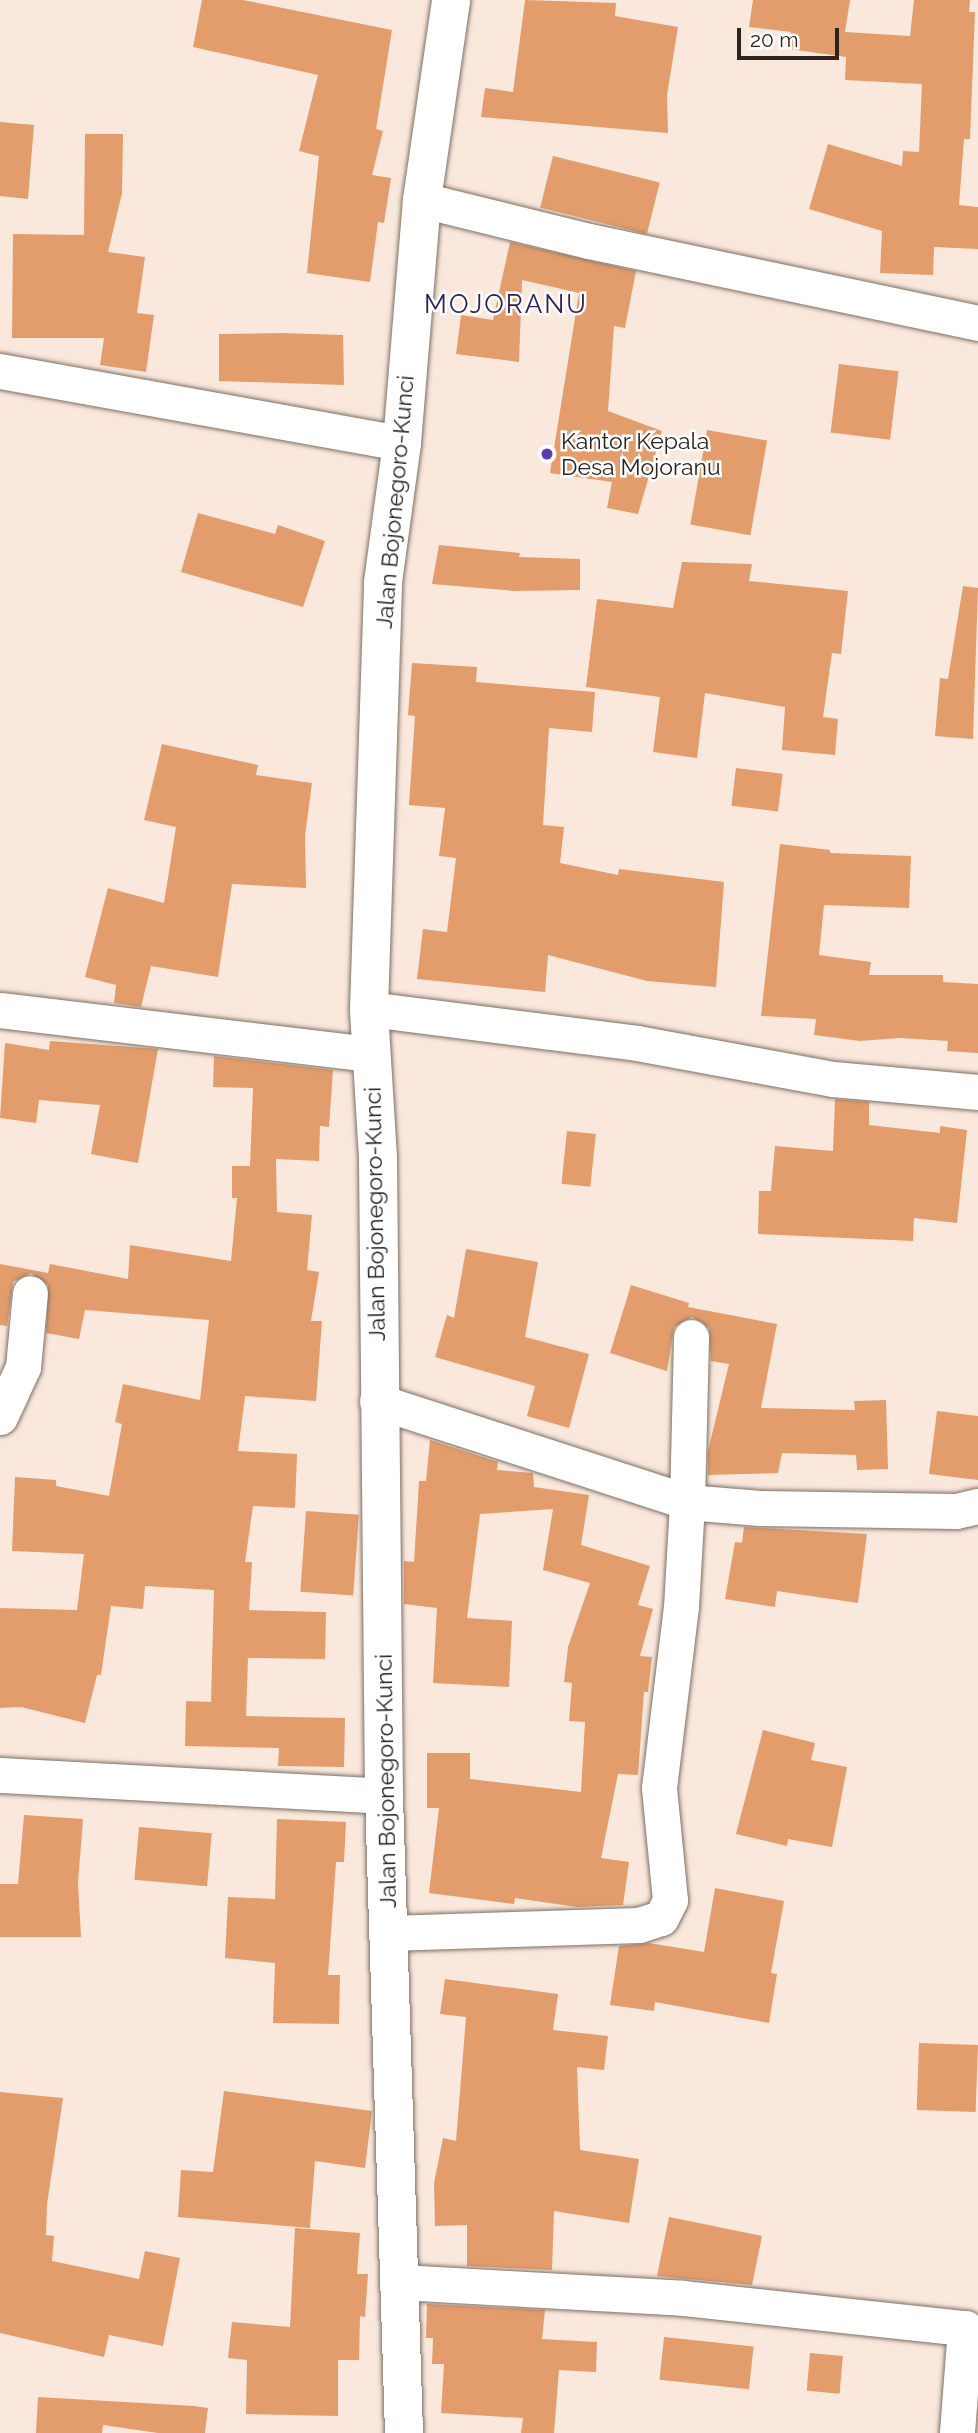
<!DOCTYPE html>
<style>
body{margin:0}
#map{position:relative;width:978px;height:2433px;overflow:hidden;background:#fae8dc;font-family:Raleway,sans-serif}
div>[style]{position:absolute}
.building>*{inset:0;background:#e39d6c;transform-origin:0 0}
.roads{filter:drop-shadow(0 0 2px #7e6f64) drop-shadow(0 0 2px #7e6f64)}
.minor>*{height:35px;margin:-17.5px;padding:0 17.5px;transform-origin:17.5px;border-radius:17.5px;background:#fff}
.major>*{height:38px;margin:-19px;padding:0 19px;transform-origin:19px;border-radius:19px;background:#fff}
.dots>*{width:19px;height:19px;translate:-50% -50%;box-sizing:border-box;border:4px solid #fff;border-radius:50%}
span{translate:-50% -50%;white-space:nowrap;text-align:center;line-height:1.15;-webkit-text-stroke:5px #fff;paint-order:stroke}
.poi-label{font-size:23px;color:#2b2520}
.left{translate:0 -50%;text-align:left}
.street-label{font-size:23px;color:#2b2520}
.quarter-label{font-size:26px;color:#2d215b;letter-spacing:2px}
.scale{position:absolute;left:737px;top:28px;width:102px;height:32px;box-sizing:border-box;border:4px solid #2b2520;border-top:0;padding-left:9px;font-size:21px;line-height:24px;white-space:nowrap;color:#2b2520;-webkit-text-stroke:5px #fff;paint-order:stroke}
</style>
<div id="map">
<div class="building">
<div style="clip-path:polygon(202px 0,243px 0,392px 30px,376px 129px,383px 131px,372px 175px,391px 178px,384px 223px,378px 222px,370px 282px,307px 273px,319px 156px,299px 151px,318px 75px,193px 47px)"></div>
<div style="clip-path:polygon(525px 0,616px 3px,615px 16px,678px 27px,667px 95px,668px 133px,481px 117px,485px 88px,513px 92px)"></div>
<div style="clip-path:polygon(753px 0,850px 0,845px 32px,910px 36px,914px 0,970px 0,969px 12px,975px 12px,970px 139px,964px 139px,959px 205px,978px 207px,978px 249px,934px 247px,933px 275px,880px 273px,882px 231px,809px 209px,828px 144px,902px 166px,903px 151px,919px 152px,922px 84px,845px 80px,846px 57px,789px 49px,791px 32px,749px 27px)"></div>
<div style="clip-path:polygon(0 122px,34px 125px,28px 199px,0 196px)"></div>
<div style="clip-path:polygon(85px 134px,123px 134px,122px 193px,108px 252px,145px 257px,137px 313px,154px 315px,146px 372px,100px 365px,104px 338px,12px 338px,13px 234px,84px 235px)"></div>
<div style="left:553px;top:156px;width:110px;height:53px;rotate:14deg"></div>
<div style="clip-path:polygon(510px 242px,636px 271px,625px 328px,614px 326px,608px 411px,662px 431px,638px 514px,607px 508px,612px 482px,550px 473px,579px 293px,522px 280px,519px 362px,456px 354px,461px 315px,493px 320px)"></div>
<div style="clip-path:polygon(282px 333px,343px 335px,344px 385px,219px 381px,219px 334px)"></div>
<div style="left:839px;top:364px;width:60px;height:69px;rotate:7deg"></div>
<div style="left:707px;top:430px;width:61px;height:96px;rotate:10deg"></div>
<div style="clip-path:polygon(198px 513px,275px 534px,278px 525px,325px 541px,303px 607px,181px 572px)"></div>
<div style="clip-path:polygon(439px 545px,520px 553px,519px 557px,580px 559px,580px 590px,515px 591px,432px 584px)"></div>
<div style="clip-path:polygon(682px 562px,752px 564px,749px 581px,848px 591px,841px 654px,832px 653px,823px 717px,838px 719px,835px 755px,782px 750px,785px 707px,705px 693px,697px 758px,653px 752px,660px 697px,586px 687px,597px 599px,673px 608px)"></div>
<div style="clip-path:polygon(963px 586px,978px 588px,973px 739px,935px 736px,940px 678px,948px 679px)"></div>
<div style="clip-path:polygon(412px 663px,477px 667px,476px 682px,595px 692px,592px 732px,549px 728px,543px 825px,564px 827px,560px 863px,618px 875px,619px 869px,724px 882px,716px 987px,647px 981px,548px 955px,545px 992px,417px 979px,423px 929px,447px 932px,456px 858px,439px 856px,445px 808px,409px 805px,415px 716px,408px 715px)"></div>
<div style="clip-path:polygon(162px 744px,258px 765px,256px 775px,312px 783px,305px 836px,306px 888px,232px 884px,218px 977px,151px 966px,141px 1007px,114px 1003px,116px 985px,85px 977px,108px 888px,164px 903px,176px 827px,144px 820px)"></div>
<div style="left:736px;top:768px;width:47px;height:38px;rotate:7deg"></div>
<div style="clip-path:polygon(780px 844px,830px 850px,830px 853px,911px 856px,909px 908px,824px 905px,819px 955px,871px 962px,869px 975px,943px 975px,943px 982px,978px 984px,978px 1053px,947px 1051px,948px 1041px,900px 1038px,860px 1041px,814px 1035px,816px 1019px,761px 1016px)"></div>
<div style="clip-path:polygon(50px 1041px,158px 1049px,138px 1163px,91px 1154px,100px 1105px,39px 1100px,36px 1123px,0 1118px,5px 1043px,49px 1050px)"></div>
<div style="clip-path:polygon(214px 1056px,333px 1070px,329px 1127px,320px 1126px,319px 1161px,276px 1159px,277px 1212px,312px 1215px,307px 1270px,319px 1272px,311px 1321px,322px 1321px,316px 1401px,245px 1396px,238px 1451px,297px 1454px,295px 1508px,253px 1506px,245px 1562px,252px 1562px,249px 1610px,326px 1612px,325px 1659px,248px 1658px,246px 1716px,345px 1718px,344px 1767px,278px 1766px,279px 1748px,185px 1746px,186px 1701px,211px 1702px,214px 1590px,145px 1586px,143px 1609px,111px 1606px,101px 1675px,97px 1675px,85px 1723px,21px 1707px,0 1708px,0 1608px,77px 1610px,84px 1554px,12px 1551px,15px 1477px,56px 1480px,56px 1486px,109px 1496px,122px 1424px,115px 1422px,123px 1384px,200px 1400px,209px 1320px,85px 1310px,79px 1339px,46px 1333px,48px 1285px,31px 1273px,13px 1282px,7px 1326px,0 1325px,0 1264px,48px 1273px,50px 1264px,128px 1279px,130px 1245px,231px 1261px,237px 1198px,232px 1198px,232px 1166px,250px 1166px,253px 1088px,213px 1087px)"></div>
<div style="clip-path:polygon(835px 1099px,869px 1102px,869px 1125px,940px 1133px,940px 1126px,967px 1130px,957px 1223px,914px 1218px,913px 1241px,758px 1234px,759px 1191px,771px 1191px,775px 1146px,833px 1151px)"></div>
<div style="left:567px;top:1131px;width:29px;height:53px;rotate:6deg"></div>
<div style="clip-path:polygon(466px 1249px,538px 1262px,525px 1337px,589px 1354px,569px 1428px,527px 1416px,535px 1386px,435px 1357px,447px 1315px,454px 1318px)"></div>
<div style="clip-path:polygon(631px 1285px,689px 1303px,688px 1307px,777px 1324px,761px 1408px,855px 1410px,854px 1401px,886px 1400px,888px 1469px,857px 1470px,856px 1455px,782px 1453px,778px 1473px,708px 1475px,708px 1451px,729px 1364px,711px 1361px,709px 1328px,692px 1317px,674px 1327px,667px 1371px,610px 1353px)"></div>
<div style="clip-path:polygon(937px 1411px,978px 1416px,978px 1480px,929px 1474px)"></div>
<div style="clip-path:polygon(430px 1440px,498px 1462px,497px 1470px,533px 1473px,534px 1487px,589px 1495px,581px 1545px,650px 1566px,638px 1605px,653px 1609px,640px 1656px,652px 1657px,648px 1692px,644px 1692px,638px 1775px,618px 1774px,601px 1858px,629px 1862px,623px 1905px,577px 1907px,515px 1898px,514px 1904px,429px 1893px,439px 1808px,427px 1808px,427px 1753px,470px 1753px,470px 1779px,581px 1792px,585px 1722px,569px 1721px,572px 1683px,564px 1682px,568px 1647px,590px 1583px,543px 1570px,553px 1509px,480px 1514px,467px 1618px,512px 1621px,509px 1687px,433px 1683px,437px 1608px,404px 1604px,404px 1561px,414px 1562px,419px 1481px,426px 1481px)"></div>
<div style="left:306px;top:1511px;width:53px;height:81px;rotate:4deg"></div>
<div style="clip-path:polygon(744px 1527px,867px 1534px,858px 1603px,777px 1591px,775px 1607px,725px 1599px,735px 1542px,742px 1543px)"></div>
<div style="clip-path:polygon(763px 1730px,815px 1743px,811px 1760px,847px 1767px,832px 1847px,788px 1839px,787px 1846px,736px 1834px)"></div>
<div style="clip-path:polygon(24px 1815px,83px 1819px,78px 1883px,81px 1937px,0 1937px,0 1884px,18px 1884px)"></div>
<div style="clip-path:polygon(277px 1819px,346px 1822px,344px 1862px,336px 1862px,328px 1975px,340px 1975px,339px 2024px,273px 2023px,275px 1963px,225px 1958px,228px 1897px,275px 1899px)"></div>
<div style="left:139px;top:1827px;width:73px;height:53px;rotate:5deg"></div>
<div style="clip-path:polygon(715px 1888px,784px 1901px,771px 1973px,777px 1974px,769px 2023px,655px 2002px,654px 2011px,610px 2005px,619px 1946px,649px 1943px,704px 1952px)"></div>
<div style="clip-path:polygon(445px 1979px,558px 1994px,553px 2030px,608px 2036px,604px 2070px,577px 2067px,580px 2150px,639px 2159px,629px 2223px,554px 2211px,552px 2270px,467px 2266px,467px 2225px,435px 2226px,434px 2183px,443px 2138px,456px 2141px,466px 2017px,440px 2014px)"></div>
<div style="left:919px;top:2043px;width:59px;height:67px;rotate:2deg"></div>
<div style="clip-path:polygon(224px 2091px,372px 2111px,365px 2168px,315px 2161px,310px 2228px,178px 2217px,181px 2170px,213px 2172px)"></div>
<div style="clip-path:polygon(0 2092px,63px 2098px,47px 2204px,46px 2235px,54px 2236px,52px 2261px,139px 2279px,145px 2251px,180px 2258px,163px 2346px,109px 2335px,104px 2357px,0 2333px)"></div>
<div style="clip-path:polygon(669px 2217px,762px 2236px,752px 2285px,657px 2276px)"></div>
<div style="clip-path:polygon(295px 2228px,360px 2233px,357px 2274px,368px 2274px,365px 2317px,360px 2316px,359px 2360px,338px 2360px,338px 2416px,246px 2414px,247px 2360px,228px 2358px,232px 2322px,290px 2327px)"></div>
<div style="clip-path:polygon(427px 2304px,545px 2310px,542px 2339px,597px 2342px,596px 2372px,559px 2370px,554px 2433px,521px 2433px,523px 2418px,441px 2413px,444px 2364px,432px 2364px,433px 2338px,426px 2338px)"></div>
<div style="left:664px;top:2337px;width:90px;height:43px;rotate:6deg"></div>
<div style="left:810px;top:2353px;width:33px;height:38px;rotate:5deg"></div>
<div style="clip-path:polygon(38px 2397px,194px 2406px,208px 2408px,205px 2433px,158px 2433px,103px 2425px,102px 2433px,36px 2433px)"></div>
</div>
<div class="roads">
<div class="minor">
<div style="left:422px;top:200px;width:172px;rotate:13.8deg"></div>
<div style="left:589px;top:241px;width:398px;rotate:11.9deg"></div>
<div style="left:0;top:371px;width:408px;rotate:10.2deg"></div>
<div style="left:369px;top:1009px;width:270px;rotate:7.2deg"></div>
<div style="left:637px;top:1043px;width:199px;rotate:10.4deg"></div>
<div style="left:833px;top:1079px;width:146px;rotate:5.1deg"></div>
<div style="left:0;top:1010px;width:373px;rotate:6.8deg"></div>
<div style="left:377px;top:1401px;width:326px;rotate:18deg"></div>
<div style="left:687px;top:1502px;width:165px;rotate:-88.6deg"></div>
<div style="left:0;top:1417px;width:55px;rotate:-65.3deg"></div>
<div style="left:23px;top:1367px;width:74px;rotate:-84.6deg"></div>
<div style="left:0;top:1775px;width:385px;rotate:3.1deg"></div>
<div style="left:388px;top:1933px;width:251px;rotate:-1.8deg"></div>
<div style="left:639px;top:1925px;width:23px;rotate:-18deg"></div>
<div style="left:661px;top:1918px;width:20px;rotate:-63deg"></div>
<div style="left:670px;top:1900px;width:113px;rotate:-95.6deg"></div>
<div style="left:659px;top:1788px;width:182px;rotate:-83.1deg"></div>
<div style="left:681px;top:1607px;width:105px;rotate:-86.7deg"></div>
<div style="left:687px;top:1502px;width:73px;rotate:4.7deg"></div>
<div style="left:760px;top:1508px;width:196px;rotate:0.9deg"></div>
<div style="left:956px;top:1511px;width:23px;rotate:-13deg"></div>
<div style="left:400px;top:2282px;width:283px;rotate:3.2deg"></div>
<div style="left:683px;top:2298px;width:284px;rotate:6.1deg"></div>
<div style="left:965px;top:2328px;width:105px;rotate:94.4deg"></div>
</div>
<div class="major">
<div style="left:404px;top:2433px;width:637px;rotate:-91.8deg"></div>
<div style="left:384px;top:1796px;width:638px;rotate:-90.54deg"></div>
<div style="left:378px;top:1158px;width:149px;rotate:-93.5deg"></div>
<div style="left:369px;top:1009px;width:427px;rotate:-88.1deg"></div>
<div style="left:383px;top:582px;width:140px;rotate:-82.2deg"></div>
<div style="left:402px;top:443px;width:244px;rotate:-85.3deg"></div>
<div style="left:422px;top:200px;width:202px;rotate:-81.7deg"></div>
</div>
</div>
<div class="dots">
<div style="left:547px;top:454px;background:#5b3db6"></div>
</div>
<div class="poi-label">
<span class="left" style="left:561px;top:454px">Kantor Kepala<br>Desa Mojoranu</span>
</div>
<div class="street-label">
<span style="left:395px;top:502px;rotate:-85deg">Jalan Bojonegoro-Kunci</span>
<span style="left:375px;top:1214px;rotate:-91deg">Jalan Bojonegoro-Kunci</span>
<span style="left:386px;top:1781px;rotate:-91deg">Jalan Bojonegoro-Kunci</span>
</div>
<div class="quarter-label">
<span style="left:506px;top:305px">MOJORANU</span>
</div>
<div class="scale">20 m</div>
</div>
